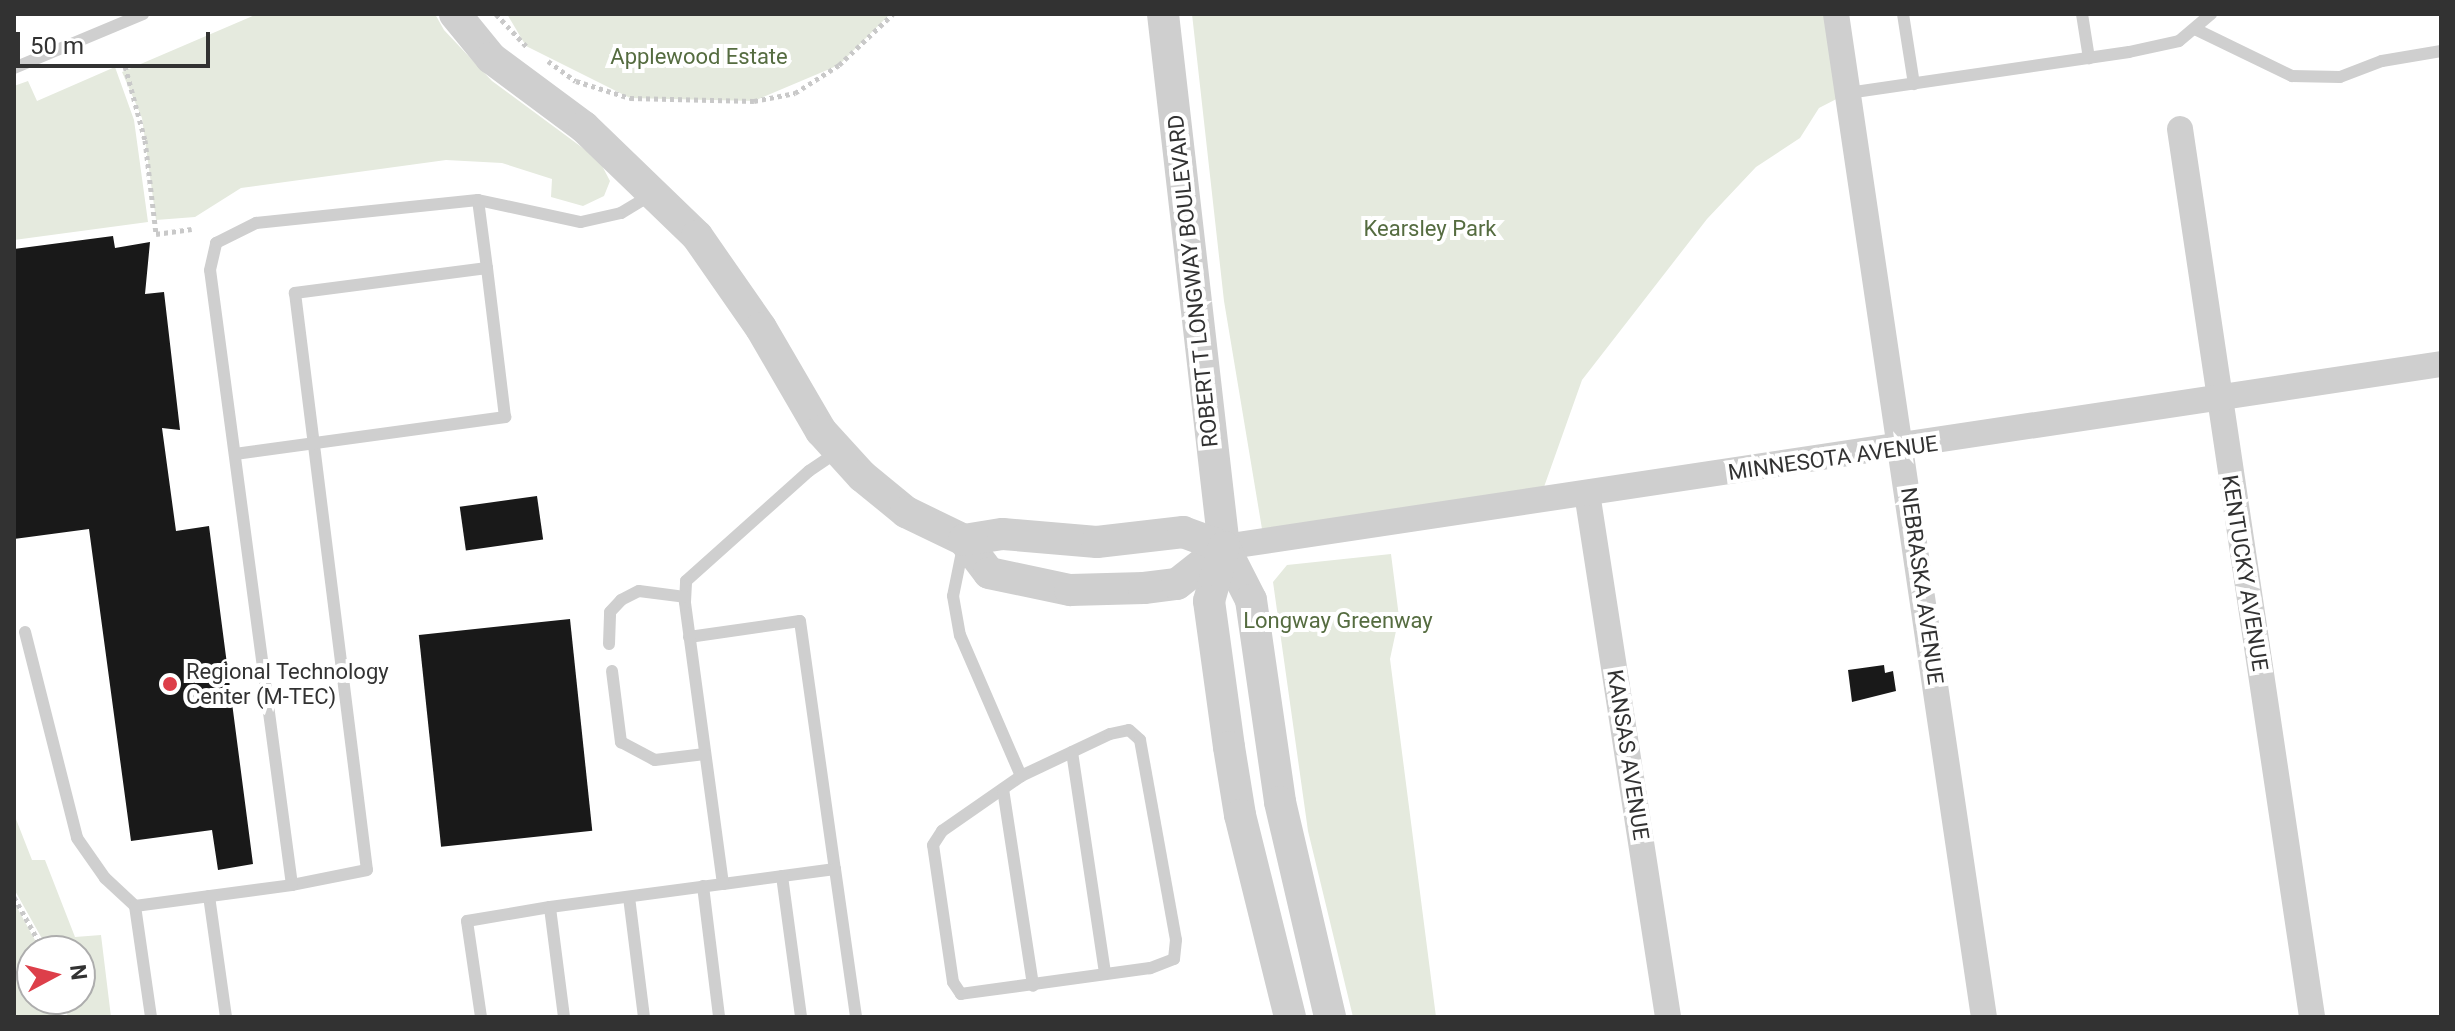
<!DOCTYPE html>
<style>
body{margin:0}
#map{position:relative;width:2455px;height:1031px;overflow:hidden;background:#fff;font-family:Roboto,sans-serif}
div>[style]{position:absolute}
.green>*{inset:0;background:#e5eade}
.building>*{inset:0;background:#191919;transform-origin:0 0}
.path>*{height:5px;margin-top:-2.5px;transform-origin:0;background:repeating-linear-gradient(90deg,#c9c9c9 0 4px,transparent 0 8px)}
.service>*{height:12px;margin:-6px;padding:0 6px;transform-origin:6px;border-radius:6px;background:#cfcfcf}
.minor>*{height:26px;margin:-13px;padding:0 13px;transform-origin:13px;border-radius:13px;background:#cfcfcf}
.tertiary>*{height:32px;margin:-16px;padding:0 16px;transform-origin:16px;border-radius:16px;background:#cfcfcf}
.dots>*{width:22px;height:22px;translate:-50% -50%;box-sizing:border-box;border:4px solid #fff;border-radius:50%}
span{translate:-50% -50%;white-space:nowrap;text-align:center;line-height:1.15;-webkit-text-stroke:8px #fff;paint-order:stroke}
.park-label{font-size:22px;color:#556c40}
.street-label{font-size:22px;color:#323232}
.poi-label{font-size:22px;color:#323232}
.left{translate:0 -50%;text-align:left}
.frame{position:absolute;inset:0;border:16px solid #323232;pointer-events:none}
.north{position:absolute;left:16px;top:935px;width:80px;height:80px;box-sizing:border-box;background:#fff;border:2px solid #adadad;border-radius:50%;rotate:83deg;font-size:22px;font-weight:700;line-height:32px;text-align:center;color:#323232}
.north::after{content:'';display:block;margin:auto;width:28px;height:36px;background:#dd3f4a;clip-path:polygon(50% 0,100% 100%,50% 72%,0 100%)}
.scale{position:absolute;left:16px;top:32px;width:194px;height:36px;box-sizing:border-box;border:4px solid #323232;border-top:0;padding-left:10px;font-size:24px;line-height:28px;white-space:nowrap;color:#323232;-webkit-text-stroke:6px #fff;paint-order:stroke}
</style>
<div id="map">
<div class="green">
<div style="clip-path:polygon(435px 14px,444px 30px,492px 81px,599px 160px,610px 181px,604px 196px,583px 206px,551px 197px,552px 179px,502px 163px,446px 160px,241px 188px,195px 217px,156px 220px,142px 118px,122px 72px,255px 15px)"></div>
<div style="clip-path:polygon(507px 14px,890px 14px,839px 65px,754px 101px,630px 98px,526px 46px)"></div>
<div style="clip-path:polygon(1192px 14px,1836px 14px,1848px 93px,1819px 108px,1800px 138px,1756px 167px,1707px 219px,1582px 380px,1539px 501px,1264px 541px,1224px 301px)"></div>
<div style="clip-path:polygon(115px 67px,134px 120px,148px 222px,14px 240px,14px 86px,28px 81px,37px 101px)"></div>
<div style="clip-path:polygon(1391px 554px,1399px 617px,1390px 659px,1436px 1017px,1353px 1017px,1308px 831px,1273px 582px,1287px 565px)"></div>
<div style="clip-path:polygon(14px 814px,32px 860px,45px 860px,75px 937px,101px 935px,111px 1017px,68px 1017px,63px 999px,80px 999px,80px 951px,49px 951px,14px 889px)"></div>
<div style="clip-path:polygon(14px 902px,41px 951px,32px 951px,32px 999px,56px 999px,61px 1017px,14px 1017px)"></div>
</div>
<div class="building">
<div style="clip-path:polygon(113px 236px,115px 248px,150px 242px,145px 294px,164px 292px,180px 430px,162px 428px,176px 531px,209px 526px,253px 864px,218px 870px,212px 830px,131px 841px,89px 529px,14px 539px,14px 249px)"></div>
<div style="left:537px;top:496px;width:44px;height:78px;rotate:82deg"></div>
<div style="left:570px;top:619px;width:213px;height:152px;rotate:84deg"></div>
<div style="clip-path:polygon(1884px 665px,1885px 673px,1893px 671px,1896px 691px,1852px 702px,1848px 670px)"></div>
</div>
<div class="path">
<div style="left:496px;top:14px;width:45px;rotate:46.8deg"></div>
<div style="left:548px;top:61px;width:34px;rotate:36deg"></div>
<div style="left:576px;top:81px;width:57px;rotate:17.5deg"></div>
<div style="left:630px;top:98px;width:124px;rotate:1.4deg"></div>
<div style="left:754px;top:101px;width:42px;rotate:-11deg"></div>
<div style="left:795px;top:93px;width:52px;rotate:-32.5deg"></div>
<div style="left:839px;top:65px;width:74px;rotate:-43.4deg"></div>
<div style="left:125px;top:66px;width:77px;rotate:74.9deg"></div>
<div style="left:145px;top:140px;width:95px;rotate:83.3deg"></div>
<div style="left:156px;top:234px;width:36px;rotate:-8deg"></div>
<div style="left:14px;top:897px;width:62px;rotate:60.9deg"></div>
<div style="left:60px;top:999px;width:18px;rotate:77deg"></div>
</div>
<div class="service">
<div style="left:1903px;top:14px;width:71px;rotate:81.1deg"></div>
<div style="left:2082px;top:14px;width:45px;rotate:81deg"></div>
<div style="left:2195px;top:29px;width:108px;rotate:25.9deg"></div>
<div style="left:2292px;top:76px;width:48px;rotate:1.2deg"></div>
<div style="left:2340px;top:77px;width:45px;rotate:-20.9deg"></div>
<div style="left:2382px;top:61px;width:60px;rotate:-9.6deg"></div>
<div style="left:14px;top:68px;width:140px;rotate:-22.7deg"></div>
<div style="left:1848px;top:93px;width:284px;rotate:-8.3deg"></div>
<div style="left:2129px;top:52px;width:51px;rotate:-12.4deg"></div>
<div style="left:2179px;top:41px;width:42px;rotate:-40.2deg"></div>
<div style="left:478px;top:200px;width:69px;rotate:82.5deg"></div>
<div style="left:487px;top:268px;width:194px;rotate:172.6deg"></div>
<div style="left:295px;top:293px;width:581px;rotate:82.89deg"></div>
<div style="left:367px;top:870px;width:76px;rotate:168.7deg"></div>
<div style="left:292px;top:885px;width:620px;rotate:-97.59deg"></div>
<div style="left:210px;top:270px;width:28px;rotate:-77deg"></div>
<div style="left:216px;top:243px;width:45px;rotate:-26.6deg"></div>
<div style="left:256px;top:223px;width:223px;rotate:-5.9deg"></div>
<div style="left:478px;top:200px;width:105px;rotate:12.1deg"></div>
<div style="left:581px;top:222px;width:41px;rotate:-12.7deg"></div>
<div style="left:621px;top:213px;width:35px;rotate:-31deg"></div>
<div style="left:235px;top:454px;width:273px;rotate:-7.8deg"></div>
<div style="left:505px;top:417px;width:150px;rotate:-96.9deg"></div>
<div style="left:963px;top:547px;width:50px;rotate:101.5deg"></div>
<div style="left:953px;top:596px;width:40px;rotate:80deg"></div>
<div style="left:960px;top:635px;width:154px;rotate:66.6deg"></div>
<div style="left:1021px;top:776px;width:98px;rotate:-25.3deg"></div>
<div style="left:1110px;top:734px;width:19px;rotate:-12deg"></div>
<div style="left:1129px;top:730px;width:15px;rotate:42deg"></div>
<div style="left:1140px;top:740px;width:203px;rotate:79.8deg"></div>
<div style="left:1176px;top:940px;width:19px;rotate:96deg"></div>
<div style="left:1174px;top:959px;width:26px;rotate:159deg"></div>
<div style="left:1150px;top:968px;width:191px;rotate:172.2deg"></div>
<div style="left:961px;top:994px;width:14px;rotate:-124deg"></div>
<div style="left:953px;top:982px;width:138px;rotate:-98.3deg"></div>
<div style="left:933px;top:845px;width:17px;rotate:-57deg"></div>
<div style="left:942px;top:831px;width:96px;rotate:-34.8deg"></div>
<div style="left:25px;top:632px;width:212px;rotate:75.8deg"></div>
<div style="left:77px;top:838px;width:49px;rotate:55deg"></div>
<div style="left:105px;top:878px;width:41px;rotate:43deg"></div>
<div style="left:689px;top:637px;width:112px;rotate:-8.2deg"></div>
<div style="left:800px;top:621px;width:250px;rotate:82deg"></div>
<div style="left:835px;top:869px;width:113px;rotate:172.4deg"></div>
<div style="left:723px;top:884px;width:285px;rotate:-97.7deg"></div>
<div style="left:685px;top:602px;width:21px;rotate:-87deg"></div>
<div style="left:686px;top:581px;width:165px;rotate:-41.8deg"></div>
<div style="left:809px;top:471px;width:36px;rotate:-34deg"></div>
<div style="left:609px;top:644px;width:32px;rotate:-88deg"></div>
<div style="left:610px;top:612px;width:16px;rotate:-47deg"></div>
<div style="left:621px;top:600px;width:20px;rotate:-27deg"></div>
<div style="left:639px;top:591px;width:46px;rotate:7.4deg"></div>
<div style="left:612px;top:671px;width:72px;rotate:82.8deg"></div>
<div style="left:621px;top:742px;width:38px;rotate:28deg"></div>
<div style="left:655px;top:760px;width:50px;rotate:-6.8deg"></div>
<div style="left:1072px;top:752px;width:224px;rotate:81.5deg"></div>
<div style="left:1003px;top:789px;width:199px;rotate:81.3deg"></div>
<div style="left:835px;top:869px;width:149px;rotate:81.9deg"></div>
<div style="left:782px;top:876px;width:142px;rotate:82.3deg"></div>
<div style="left:703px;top:886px;width:132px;rotate:83deg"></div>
<div style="left:209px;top:896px;width:122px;rotate:82deg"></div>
<div style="left:629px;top:897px;width:121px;rotate:82.9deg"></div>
<div style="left:151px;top:1017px;width:112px;rotate:-98.2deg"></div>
<div style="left:135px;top:906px;width:158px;rotate:-7.6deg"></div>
<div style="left:481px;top:1017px;width:97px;rotate:-98.3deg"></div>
<div style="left:467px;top:921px;width:84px;rotate:-9.6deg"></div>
<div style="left:564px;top:1017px;width:111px;rotate:-97.3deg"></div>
<div style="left:550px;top:907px;width:175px;rotate:-7.6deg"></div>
</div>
<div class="minor">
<div style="left:1836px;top:14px;width:1014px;rotate:81.61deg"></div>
<div style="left:2180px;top:129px;width:898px;rotate:81.54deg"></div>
<div style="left:1587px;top:493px;width:530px;rotate:81.21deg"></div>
<div style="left:1224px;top:547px;width:1231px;rotate:-8.55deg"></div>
</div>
<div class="tertiary">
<div style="left:455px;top:14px;width:57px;rotate:50.7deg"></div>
<div style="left:491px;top:58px;width:116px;rotate:36.6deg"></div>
<div style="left:584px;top:127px;width:157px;rotate:44deg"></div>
<div style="left:697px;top:236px;width:112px;rotate:55.2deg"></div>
<div style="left:761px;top:328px;width:119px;rotate:59.8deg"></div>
<div style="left:821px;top:431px;width:61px;rotate:47.7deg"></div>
<div style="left:862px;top:476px;width:57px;rotate:39.3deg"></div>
<div style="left:906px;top:512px;width:64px;rotate:25.8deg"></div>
<div style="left:964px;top:540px;width:41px;rotate:52.9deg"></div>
<div style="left:989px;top:573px;width:83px;rotate:11.9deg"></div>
<div style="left:1070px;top:590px;width:74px;rotate:-1.5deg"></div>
<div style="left:1144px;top:588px;width:33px;rotate:-7deg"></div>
<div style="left:1177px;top:584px;width:60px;rotate:-38.2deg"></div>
<div style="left:1163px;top:14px;width:536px;rotate:83.47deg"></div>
<div style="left:1224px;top:547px;width:59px;rotate:63deg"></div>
<div style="left:1251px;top:600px;width:204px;rotate:81.8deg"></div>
<div style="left:1280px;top:802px;width:221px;rotate:76.9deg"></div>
<div style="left:964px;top:540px;width:39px;rotate:-9deg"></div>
<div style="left:1003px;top:534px;width:94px;rotate:4.9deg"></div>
<div style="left:1097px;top:542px;width:87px;rotate:-6.6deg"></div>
<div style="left:1183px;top:532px;width:44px;rotate:20.1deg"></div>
<div style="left:1224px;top:547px;width:56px;rotate:105.5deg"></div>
<div style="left:1209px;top:601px;width:147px;rotate:82.2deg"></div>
<div style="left:1229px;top:747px;width:69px;rotate:80.8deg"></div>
<div style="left:1240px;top:815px;width:208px;rotate:76.1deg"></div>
</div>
<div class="dots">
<div style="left:170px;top:684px;background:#dd3f4a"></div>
</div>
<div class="park-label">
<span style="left:699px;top:57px">Applewood Estate</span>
<span style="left:1430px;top:229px">Kearsley Park</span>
<span style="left:1338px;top:621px">Longway Greenway</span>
</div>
<div class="street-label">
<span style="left:1193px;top:281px;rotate:-96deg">ROBERT T LONGWAY BOULEVARD</span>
<span style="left:1833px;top:458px;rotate:-8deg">MINNESOTA AVENUE</span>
<span style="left:2245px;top:573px;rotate:81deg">KENTUCKY AVENUE</span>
<span style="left:1922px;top:586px;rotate:82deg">NEBRASKA AVENUE</span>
<span style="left:1628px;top:755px;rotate:81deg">KANSAS AVENUE</span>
</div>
<div class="poi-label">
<span class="left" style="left:186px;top:684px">Regional Technology<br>Center (M-TEC)</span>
</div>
<div class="frame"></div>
<div class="north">N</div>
<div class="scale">50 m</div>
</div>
